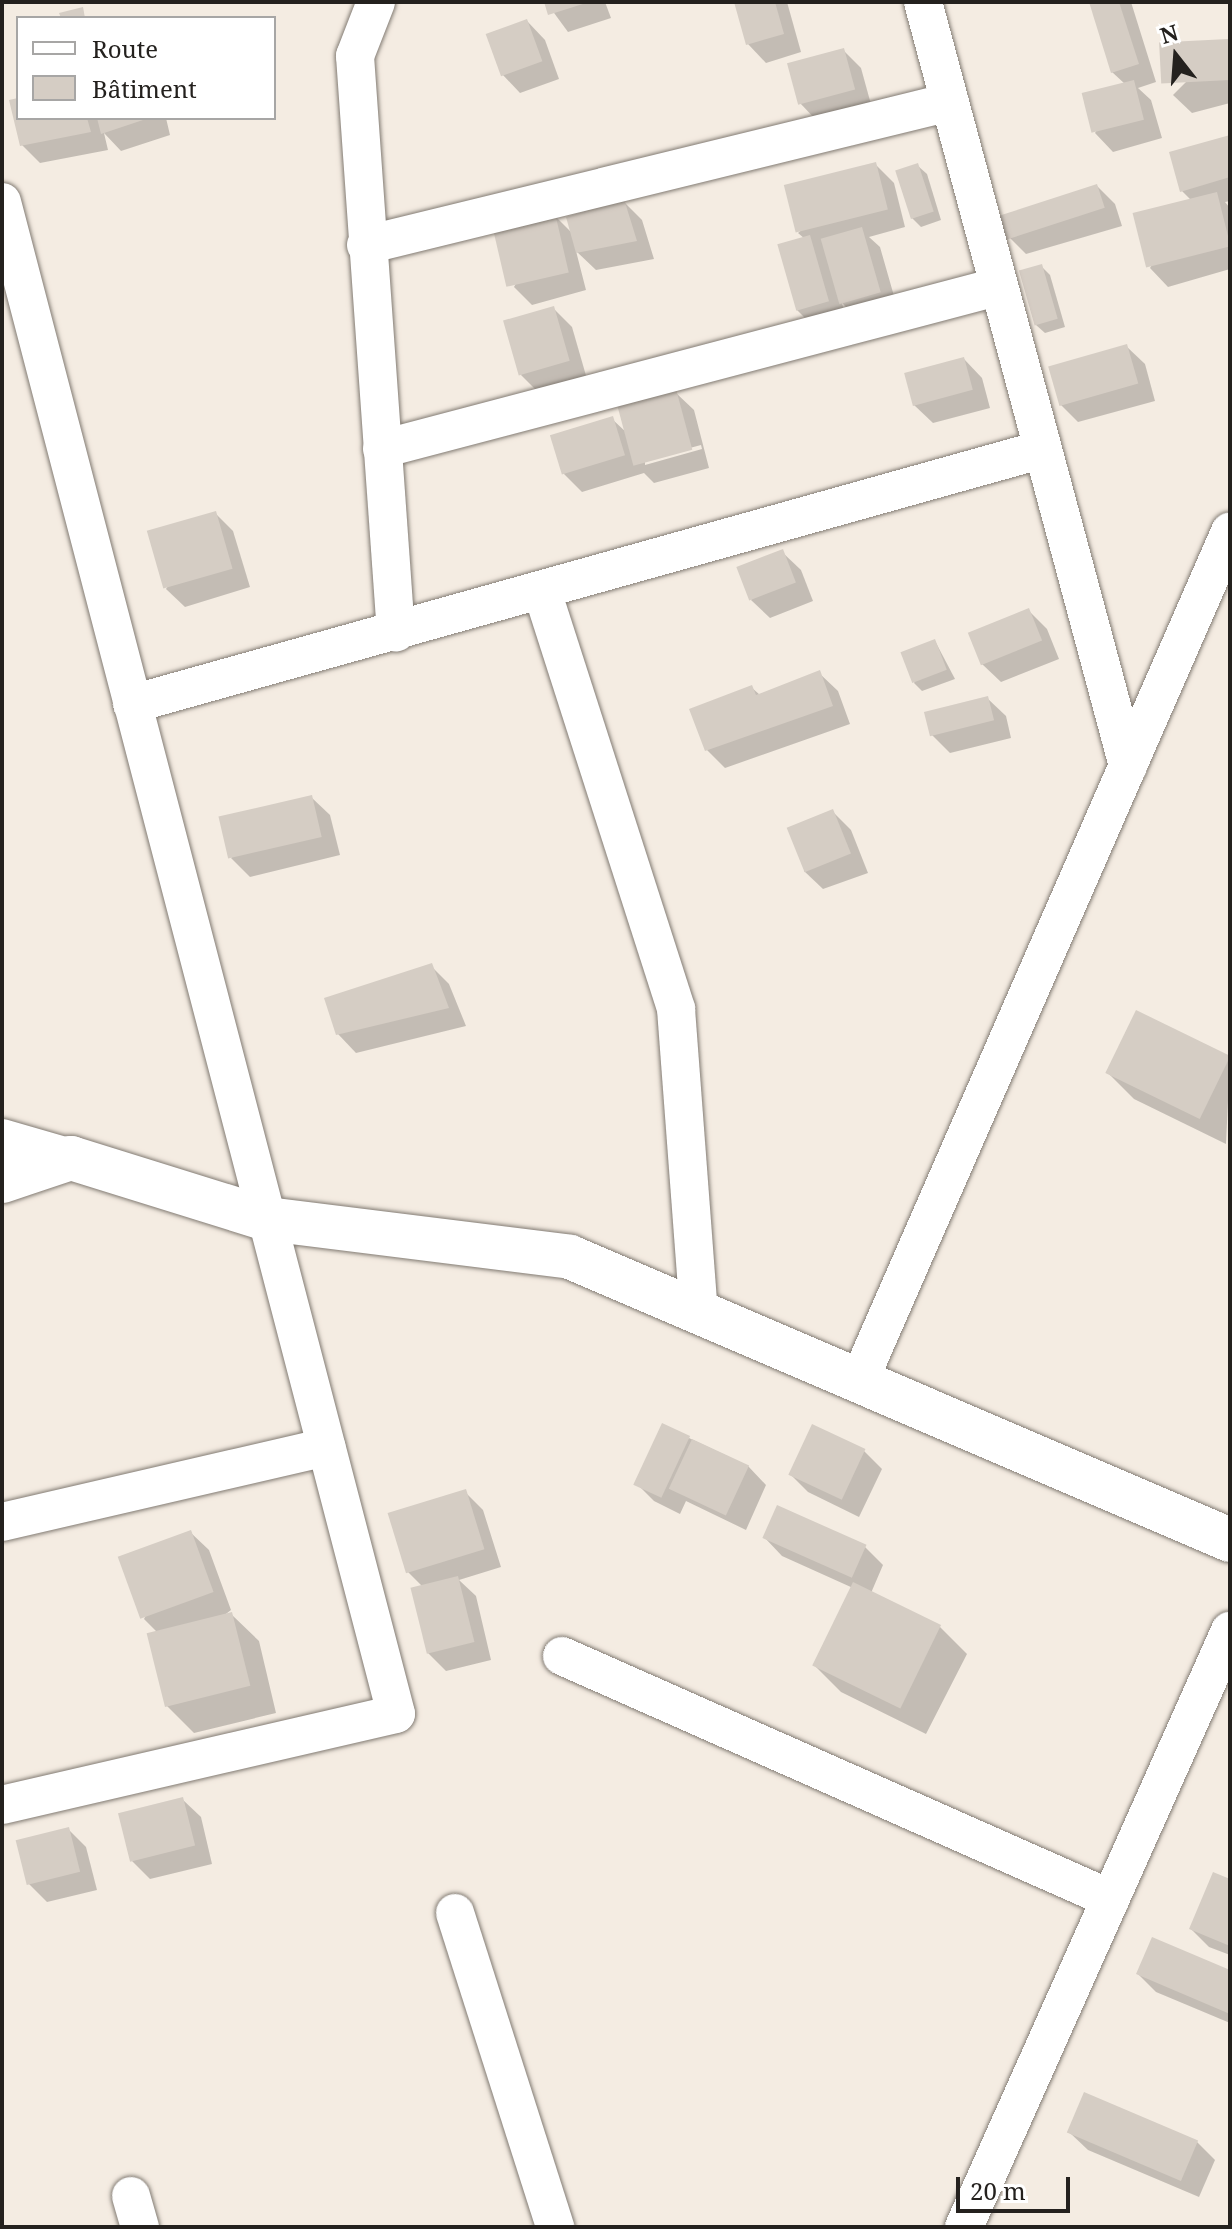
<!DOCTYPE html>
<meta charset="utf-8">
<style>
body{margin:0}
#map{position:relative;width:1232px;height:2229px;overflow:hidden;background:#f4ece2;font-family:"Noto Serif",serif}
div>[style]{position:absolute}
.shadow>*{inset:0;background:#0003}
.building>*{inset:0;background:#d5cdc4;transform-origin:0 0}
.roads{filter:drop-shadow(0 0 2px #827b73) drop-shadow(0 0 2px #827b73)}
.street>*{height:38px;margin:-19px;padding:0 19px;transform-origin:19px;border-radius:19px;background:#fff}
.secondary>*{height:44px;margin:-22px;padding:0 22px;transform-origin:22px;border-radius:22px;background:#fff}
span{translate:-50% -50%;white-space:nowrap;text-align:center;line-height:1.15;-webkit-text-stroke:7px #fff;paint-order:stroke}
.frame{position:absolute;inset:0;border:4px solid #24211e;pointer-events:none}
.legend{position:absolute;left:16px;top:16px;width:260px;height:104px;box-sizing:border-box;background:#fff;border:2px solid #a7a6a5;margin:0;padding:10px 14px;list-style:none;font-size:24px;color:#24211e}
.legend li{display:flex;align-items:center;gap:16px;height:40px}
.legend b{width:40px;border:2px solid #a7a6a5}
.north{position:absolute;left:1136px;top:16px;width:80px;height:80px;-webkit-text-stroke:6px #fff;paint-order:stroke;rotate:343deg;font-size:22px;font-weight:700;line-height:32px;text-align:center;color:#24211e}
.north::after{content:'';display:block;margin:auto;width:28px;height:36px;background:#24211e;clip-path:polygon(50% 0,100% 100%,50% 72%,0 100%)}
.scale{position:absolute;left:956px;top:2177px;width:114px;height:36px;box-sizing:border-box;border:4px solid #24211e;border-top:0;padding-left:10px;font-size:24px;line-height:28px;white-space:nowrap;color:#24211e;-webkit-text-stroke:6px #fff;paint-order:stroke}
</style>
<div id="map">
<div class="shadow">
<div style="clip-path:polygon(546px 2px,605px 2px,611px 18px,568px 32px)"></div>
<div style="clip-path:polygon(736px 2px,787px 2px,801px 52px,766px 63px,748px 44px)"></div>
<div style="clip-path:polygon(1091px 2px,1131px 2px,1156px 82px,1138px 88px,1151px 100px,1162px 138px,1113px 152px,1095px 133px,1125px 84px,1112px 72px)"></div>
<div style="clip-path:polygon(527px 21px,545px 40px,559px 79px,520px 93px,502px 74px)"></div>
<div style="clip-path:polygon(1227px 41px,1230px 103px,1192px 113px,1173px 95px)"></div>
<div style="clip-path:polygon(843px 50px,861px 68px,872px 108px,818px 122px,800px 103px)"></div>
<div style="clip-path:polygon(18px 100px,18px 118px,166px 118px,170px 135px,121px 151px,104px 133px,108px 150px,40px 163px,22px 145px,12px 102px)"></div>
<div style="clip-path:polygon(1230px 137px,1230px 201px,1225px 202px,1230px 208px,1230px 269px,1168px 287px,1150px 268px,1192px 201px,1182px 191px)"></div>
<div style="clip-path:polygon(876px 165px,894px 183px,905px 227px,869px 237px,880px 247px,898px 310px,860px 321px,842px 303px,846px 319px,815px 328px,797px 310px,805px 239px,798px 233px)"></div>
<div style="clip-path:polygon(918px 166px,927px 174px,941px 220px,921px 227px,912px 218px)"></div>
<div style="clip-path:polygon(1097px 186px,1115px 204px,1122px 226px,1026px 254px,1007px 235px)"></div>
<div style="clip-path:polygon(624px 202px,642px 220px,654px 259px,596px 270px,576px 251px,586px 290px,532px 305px,514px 287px,554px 215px,573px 234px)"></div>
<div style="clip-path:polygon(1041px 266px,1050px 275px,1065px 327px,1045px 333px,1036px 325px)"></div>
<div style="clip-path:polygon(554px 309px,572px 327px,587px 379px,539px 393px,521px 375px)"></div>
<div style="clip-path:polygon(1126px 346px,1145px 364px,1155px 401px,1078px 422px,1060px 404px)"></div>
<div style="clip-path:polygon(964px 359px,982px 378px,990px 408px,933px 423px,914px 405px)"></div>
<div style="clip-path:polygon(evenodd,675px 392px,694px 410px,709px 468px,654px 483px,644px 473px,582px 492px,563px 473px,612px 419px,627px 433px,675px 392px,701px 445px,702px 449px,645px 465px,645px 460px,701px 445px)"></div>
<div style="clip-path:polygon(215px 513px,233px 531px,250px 587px,185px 607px,166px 589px)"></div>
<div style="clip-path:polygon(782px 552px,801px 570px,813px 601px,770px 618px,751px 600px)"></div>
<div style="clip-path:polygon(1029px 611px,1047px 629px,1059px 659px,1001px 682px,982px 664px)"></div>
<div style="clip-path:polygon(935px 641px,955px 679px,922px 691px,914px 683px)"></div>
<div style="clip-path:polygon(819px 673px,838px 691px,850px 724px,725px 768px,706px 749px,751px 687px,760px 695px)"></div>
<div style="clip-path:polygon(987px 698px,1006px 716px,1011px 738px,950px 753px,932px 735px)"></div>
<div style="clip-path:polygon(311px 797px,330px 815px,340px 855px,250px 877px,231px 858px)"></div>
<div style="clip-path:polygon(833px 812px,851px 830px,868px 873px,823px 889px,804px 871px)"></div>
<div style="clip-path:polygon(431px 966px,449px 984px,466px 1026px,356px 1053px,338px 1034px)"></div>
<div style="clip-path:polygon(1230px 1058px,1226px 1144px,1134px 1099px,1107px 1072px)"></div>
<div style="clip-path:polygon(813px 1426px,864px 1451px,882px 1469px,859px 1517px,808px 1492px,790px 1474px)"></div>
<div style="clip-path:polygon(689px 1438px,748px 1466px,766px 1485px,746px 1530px,686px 1501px,680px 1514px,654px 1501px,636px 1483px)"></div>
<div style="clip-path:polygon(465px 1492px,483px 1510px,501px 1567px,459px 1580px,476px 1596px,491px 1660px,446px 1671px,428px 1653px,423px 1587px,408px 1572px)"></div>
<div style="clip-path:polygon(190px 1532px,209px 1550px,231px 1610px,222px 1617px,231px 1614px,259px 1641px,276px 1713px,194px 1733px,167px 1706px,157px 1632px,144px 1619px)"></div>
<div style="clip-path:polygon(764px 1537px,865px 1547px,883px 1565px,871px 1593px,940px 1627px,967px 1654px,926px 1734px,841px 1692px,814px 1665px,853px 1588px,782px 1556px)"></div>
<div style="clip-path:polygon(182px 1799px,201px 1817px,212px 1864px,150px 1879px,132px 1861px)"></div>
<div style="clip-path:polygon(68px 1829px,86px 1847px,97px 1890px,47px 1902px,29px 1884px)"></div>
<div style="clip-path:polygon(1230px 1882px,1230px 1955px,1209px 1947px,1191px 1929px)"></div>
<div style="clip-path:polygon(1230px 1972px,1230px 2023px,1156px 1992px,1138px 1974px)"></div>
<div style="clip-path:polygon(1069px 2132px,1197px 2142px,1215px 2160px,1199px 2197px,1088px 2150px)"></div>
</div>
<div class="building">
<div style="clip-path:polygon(544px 2px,586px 2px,586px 3px,548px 15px)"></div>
<div style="clip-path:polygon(734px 2px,775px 2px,784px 34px,746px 45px)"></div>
<div style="clip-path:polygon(1089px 2px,1119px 2px,1139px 64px,1111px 73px)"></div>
<div style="clip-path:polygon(83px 7px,85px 18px,61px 18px,59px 13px)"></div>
<div style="left:527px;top:19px;width:45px;height:44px;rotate:70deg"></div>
<div style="left:1228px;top:39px;width:41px;height:69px;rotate:87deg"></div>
<div style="left:844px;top:48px;width:43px;height:59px;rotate:75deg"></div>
<div style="left:1134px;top:80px;width:41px;height:54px;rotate:76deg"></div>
<div style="clip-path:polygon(18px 98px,18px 118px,87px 118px,91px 132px,20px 146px,9px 100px)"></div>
<div style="clip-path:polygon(97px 118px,146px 118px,146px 119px,101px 134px)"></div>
<div style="clip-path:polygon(1230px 135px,1230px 177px,1180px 192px,1169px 152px)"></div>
<div style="left:876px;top:162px;width:49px;height:95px;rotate:76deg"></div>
<div style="left:918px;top:163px;width:51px;height:24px;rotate:72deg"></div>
<div style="left:1097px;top:184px;width:25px;height:103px;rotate:72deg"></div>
<div style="left:1217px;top:192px;width:56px;height:87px;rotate:76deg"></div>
<div style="clip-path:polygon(624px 199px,637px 241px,576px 253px,566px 217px)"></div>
<div style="left:555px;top:213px;width:61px;height:64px;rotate:77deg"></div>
<div style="left:862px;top:227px;width:68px;height:43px;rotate:74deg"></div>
<div style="left:810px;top:235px;width:69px;height:34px;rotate:74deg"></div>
<div style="left:1042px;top:264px;width:57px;height:24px;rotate:74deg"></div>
<div style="left:554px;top:306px;width:57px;height:53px;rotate:74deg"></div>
<div style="left:1127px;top:344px;width:41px;height:82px;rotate:74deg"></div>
<div style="left:964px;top:357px;width:34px;height:62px;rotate:75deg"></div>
<div style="left:676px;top:389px;width:63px;height:61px;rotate:75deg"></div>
<div style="left:613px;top:416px;width:41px;height:66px;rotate:73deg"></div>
<div style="left:216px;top:511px;width:60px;height:72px;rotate:74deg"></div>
<div style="left:783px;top:549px;width:36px;height:50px;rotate:69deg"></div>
<div style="left:1029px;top:608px;width:35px;height:66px;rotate:68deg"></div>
<div style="left:935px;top:639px;width:33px;height:37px;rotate:69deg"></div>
<div style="clip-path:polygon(820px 670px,833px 706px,705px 751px,689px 709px,752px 685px,756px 695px)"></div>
<div style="left:988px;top:696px;width:25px;height:66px;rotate:76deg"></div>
<div style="left:312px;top:795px;width:43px;height:96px;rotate:77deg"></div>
<div style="left:833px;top:809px;width:48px;height:50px;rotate:68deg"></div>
<div style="clip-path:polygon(432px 963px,449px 1008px,336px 1035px,324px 998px)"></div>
<div style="left:1136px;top:1010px;width:105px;height:70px;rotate:26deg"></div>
<div style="left:662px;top:1423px;width:31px;height:68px;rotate:25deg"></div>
<div style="left:812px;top:1424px;width:59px;height:56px;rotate:25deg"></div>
<div style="left:692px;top:1439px;width:63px;height:55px;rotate:25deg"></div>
<div style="left:466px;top:1489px;width:63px;height:82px;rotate:73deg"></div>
<div style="left:777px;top:1505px;width:98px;height:36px;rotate:24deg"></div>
<div style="left:191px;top:1530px;width:66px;height:78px;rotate:70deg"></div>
<div style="left:458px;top:1576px;width:68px;height:49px;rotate:76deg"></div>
<div style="left:853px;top:1582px;width:98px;height:93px;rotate:26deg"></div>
<div style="left:232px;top:1612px;width:76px;height:88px;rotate:76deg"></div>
<div style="left:183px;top:1797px;width:50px;height:67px;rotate:76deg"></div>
<div style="left:69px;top:1827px;width:46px;height:55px;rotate:76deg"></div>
<div style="clip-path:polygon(1213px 1872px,1230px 1879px,1230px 1946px,1189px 1929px)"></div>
<div style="clip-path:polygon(1152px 1937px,1230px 1970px,1230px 2014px,1136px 1974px)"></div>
<div style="left:1084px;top:2092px;width:124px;height:44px;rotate:23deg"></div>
</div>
<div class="roads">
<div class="street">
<div style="left:376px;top:2px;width:58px;rotate:111.3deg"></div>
<div style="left:355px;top:56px;width:578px;rotate:85.94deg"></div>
<div style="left:923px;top:2px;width:791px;rotate:74.98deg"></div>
<div style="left:2px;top:202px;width:1562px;rotate:75.39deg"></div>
<div style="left:396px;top:1714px;width:404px;rotate:167deg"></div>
<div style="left:366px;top:245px;width:601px;rotate:-13.76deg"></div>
<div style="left:382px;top:449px;width:636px;rotate:-14.76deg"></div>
<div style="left:542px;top:591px;width:439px;rotate:72.2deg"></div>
<div style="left:676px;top:1009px;width:305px;rotate:85.7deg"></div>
<div style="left:132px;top:704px;width:943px;rotate:-15.63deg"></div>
<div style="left:2px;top:1138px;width:72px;rotate:16.2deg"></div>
<div style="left:859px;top:1381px;width:927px;rotate:-66.4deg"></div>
<div style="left:2px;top:1522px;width:333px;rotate:-13deg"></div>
<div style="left:562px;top:1656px;width:600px;rotate:23.88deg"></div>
<div style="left:455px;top:1913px;width:330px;rotate:72.3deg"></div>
<div style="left:131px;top:2196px;width:32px;rotate:74deg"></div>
<div style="left:964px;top:2227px;width:653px;rotate:-65.95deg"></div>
</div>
<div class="secondary">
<div style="left:2px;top:1181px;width:73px;rotate:-18.4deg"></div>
<div style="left:71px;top:1158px;width:205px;rotate:17.3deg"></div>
<div style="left:267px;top:1219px;width:305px;rotate:7.1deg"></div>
<div style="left:570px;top:1257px;width:718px;rotate:23.21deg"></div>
</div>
</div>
<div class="frame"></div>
<ul class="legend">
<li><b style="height:10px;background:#fff"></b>Route</li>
<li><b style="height:22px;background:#d5cdc4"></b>Bâtiment</li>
</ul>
<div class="north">N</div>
<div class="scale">20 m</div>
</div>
